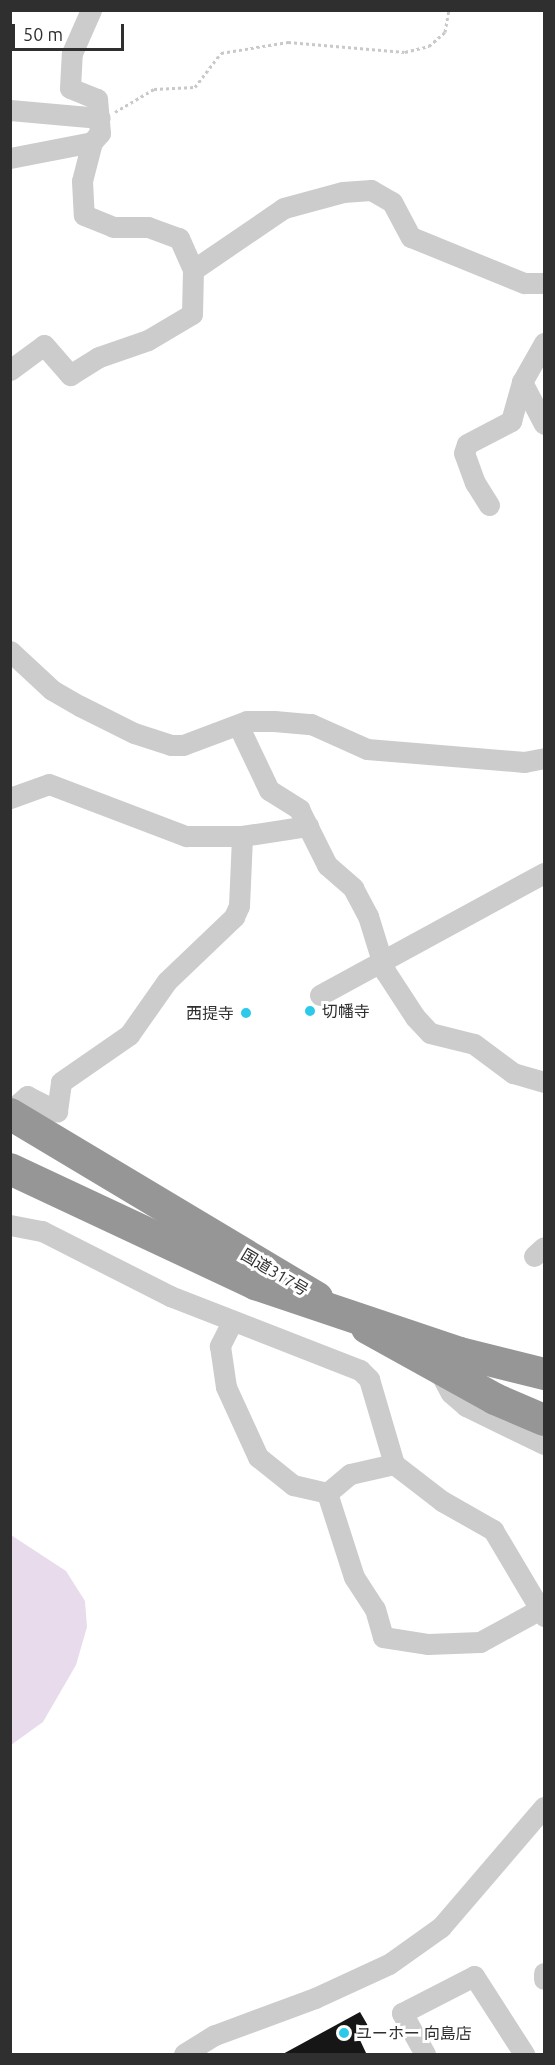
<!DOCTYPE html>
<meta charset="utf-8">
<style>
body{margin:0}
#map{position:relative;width:555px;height:2065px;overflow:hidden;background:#fff;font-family:Ubuntu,"Noto Sans JP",sans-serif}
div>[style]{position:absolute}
.green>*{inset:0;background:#e8dcec}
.building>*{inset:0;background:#161616}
.path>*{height:3px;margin-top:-1.5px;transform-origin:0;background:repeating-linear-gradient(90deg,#c9c9c9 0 3px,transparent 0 6px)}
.minor>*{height:21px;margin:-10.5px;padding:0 10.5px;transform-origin:10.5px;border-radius:10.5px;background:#ccc}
.highway>*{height:32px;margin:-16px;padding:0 16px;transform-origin:16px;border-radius:16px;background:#969696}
.highway-bridge>*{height:32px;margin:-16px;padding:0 16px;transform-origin:16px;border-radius:16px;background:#969696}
.dots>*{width:16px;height:16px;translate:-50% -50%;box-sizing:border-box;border:3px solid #fff;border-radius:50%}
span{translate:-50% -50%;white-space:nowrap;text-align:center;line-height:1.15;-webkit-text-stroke:6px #fff;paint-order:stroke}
.poi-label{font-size:16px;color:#2f2f2f}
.left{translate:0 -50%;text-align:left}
.right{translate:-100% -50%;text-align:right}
.street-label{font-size:16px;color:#2f2f2f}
.frame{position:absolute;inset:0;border:12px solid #2f2f2f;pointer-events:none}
.scale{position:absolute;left:12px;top:24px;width:112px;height:27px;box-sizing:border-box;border:3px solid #2f2f2f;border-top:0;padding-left:8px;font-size:18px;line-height:21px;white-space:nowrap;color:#2f2f2f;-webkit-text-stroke:4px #fff;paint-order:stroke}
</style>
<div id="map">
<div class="green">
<div style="clip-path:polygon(11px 1535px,66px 1571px,85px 1601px,87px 1627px,76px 1665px,43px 1722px,11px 1745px)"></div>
</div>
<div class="building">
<div style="clip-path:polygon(360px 2012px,371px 2031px,359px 2038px,367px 2055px,281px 2055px)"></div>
</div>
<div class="path">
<div style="left:115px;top:112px;width:45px;rotate:-30.5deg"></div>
<div style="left:154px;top:89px;width:41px;rotate:-2.8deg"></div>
<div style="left:195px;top:87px;width:43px;rotate:-52.6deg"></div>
<div style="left:221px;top:53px;width:68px;rotate:-9.3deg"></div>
<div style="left:288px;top:42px;width:117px;rotate:4.9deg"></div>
<div style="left:405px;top:52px;width:25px;rotate:-14deg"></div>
<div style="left:429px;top:46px;width:21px;rotate:-41deg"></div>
<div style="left:445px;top:32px;width:22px;rotate:-80deg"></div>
</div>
<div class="minor">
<div style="left:10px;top:110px;width:90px;rotate:5.1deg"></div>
<div style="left:92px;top:142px;width:40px;rotate:104.4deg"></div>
<div style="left:82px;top:181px;width:34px;rotate:87deg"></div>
<div style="left:84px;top:215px;width:31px;rotate:22deg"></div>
<div style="left:113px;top:227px;width:35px"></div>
<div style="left:148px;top:227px;width:33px;rotate:20deg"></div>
<div style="left:179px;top:238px;width:35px;rotate:66deg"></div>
<div style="left:10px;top:158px;width:84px;rotate:-11deg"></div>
<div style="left:92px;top:142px;width:12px;rotate:-48deg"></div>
<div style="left:100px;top:133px;width:34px;rotate:-95deg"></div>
<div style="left:97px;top:99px;width:29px;rotate:-158deg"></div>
<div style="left:70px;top:88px;width:35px;rotate:-87deg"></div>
<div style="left:72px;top:53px;width:47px;rotate:-66.2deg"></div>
<div style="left:10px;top:370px;width:42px;rotate:-36.3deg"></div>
<div style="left:44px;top:345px;width:40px;rotate:49deg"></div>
<div style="left:70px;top:375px;width:34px;rotate:-32deg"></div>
<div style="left:99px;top:357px;width:52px;rotate:-19.1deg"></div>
<div style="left:148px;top:340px;width:51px;rotate:-30.6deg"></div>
<div style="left:192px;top:314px;width:44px;rotate:-88.7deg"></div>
<div style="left:193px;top:270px;width:110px;rotate:-34.3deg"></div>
<div style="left:284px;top:208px;width:61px;rotate:-15.2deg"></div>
<div style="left:343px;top:192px;width:28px;rotate:-4deg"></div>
<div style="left:371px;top:190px;width:24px;rotate:30deg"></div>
<div style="left:392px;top:202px;width:40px;rotate:62deg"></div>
<div style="left:411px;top:237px;width:122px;rotate:22.2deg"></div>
<div style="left:524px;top:283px;width:20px"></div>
<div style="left:522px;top:382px;width:47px;rotate:62.4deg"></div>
<div style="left:489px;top:505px;width:26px;rotate:-122deg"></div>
<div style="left:475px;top:483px;width:32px;rotate:-110deg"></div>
<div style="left:464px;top:453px;width:9px;rotate:-72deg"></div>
<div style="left:467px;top:444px;width:50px;rotate:-27.6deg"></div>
<div style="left:511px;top:421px;width:41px;rotate:-74.2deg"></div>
<div style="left:522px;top:382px;width:45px;rotate:-60.6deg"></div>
<div style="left:10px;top:651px;width:57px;rotate:42.9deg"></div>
<div style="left:52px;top:690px;width:32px;rotate:30deg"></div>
<div style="left:80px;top:706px;width:60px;rotate:26.6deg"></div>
<div style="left:134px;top:733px;width:39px;rotate:18deg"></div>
<div style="left:171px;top:745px;width:12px"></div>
<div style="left:183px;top:745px;width:68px;rotate:-20.6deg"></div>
<div style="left:247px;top:721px;width:27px"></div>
<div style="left:274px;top:721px;width:37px;rotate:5deg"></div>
<div style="left:311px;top:724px;width:61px;rotate:24.1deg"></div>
<div style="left:367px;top:749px;width:158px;rotate:4.7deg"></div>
<div style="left:524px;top:762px;width:20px;rotate:-11deg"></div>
<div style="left:238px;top:725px;width:72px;rotate:64.5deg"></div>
<div style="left:269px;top:790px;width:36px;rotate:32deg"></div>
<div style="left:299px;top:809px;width:63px;rotate:63.4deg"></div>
<div style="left:327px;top:865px;width:35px;rotate:41deg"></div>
<div style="left:353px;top:888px;width:32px;rotate:62deg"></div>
<div style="left:368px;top:916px;width:58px;rotate:72.8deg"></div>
<div style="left:385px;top:971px;width:55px;rotate:56.9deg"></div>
<div style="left:415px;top:1017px;width:22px;rotate:47deg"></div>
<div style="left:430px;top:1033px;width:45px;rotate:14deg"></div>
<div style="left:474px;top:1044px;width:49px;rotate:36.6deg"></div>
<div style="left:513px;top:1073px;width:32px;rotate:16deg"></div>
<div style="left:10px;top:798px;width:41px;rotate:-19.7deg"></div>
<div style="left:49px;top:784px;width:147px;rotate:20.8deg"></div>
<div style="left:186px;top:836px;width:56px"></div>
<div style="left:242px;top:836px;width:67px;rotate:-8.6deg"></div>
<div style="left:320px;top:995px;width:255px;rotate:-28.6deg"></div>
<div style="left:10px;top:1111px;width:23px;rotate:-41deg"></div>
<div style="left:27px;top:1096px;width:34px;rotate:27deg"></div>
<div style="left:57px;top:1111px;width:29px;rotate:-82deg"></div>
<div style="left:61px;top:1082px;width:83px;rotate:-34.7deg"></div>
<div style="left:129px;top:1035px;width:66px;rotate:-54.9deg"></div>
<div style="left:167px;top:981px;width:93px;rotate:-43.7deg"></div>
<div style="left:234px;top:917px;width:12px;rotate:-66deg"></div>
<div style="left:239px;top:906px;width:70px;rotate:-87.5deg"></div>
<div style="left:10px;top:1225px;width:33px;rotate:11deg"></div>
<div style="left:42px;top:1231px;width:144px;rotate:26.9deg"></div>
<div style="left:170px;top:1296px;width:204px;rotate:21.3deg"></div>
<div style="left:360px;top:1370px;width:13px;rotate:45deg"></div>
<div style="left:369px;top:1379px;width:89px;rotate:73.6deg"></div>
<div style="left:394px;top:1464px;width:61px;rotate:37.6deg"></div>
<div style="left:442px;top:1501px;width:59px;rotate:29.6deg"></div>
<div style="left:493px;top:1530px;width:100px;rotate:59.3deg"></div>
<div style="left:534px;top:1256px;width:13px;rotate:-42deg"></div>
<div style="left:232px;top:1322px;width:27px;rotate:117deg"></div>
<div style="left:220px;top:1346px;width:41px;rotate:81.7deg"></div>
<div style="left:226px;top:1387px;width:77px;rotate:65.4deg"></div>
<div style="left:258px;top:1457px;width:45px;rotate:38.7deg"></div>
<div style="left:293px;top:1485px;width:35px;rotate:13deg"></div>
<div style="left:438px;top:1369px;width:27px;rotate:62deg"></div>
<div style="left:451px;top:1393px;width:20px;rotate:41deg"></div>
<div style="left:466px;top:1406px;width:87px;rotate:26deg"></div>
<div style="left:394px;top:1464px;width:45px;rotate:167.2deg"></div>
<div style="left:350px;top:1474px;width:30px;rotate:140deg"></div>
<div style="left:327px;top:1493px;width:88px;rotate:72.2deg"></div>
<div style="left:354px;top:1577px;width:38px;rotate:57deg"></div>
<div style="left:375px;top:1609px;width:29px;rotate:74deg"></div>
<div style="left:383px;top:1637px;width:46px;rotate:8.8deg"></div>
<div style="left:428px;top:1644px;width:52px;rotate:-2.2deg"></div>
<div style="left:480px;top:1642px;width:73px;rotate:-28.7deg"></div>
<div style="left:544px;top:1973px;width:6px;rotate:90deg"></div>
<div style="left:184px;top:2054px;width:36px;rotate:-32deg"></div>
<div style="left:215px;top:2035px;width:107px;rotate:-20.3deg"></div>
<div style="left:315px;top:1998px;width:81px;rotate:-24.7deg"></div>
<div style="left:389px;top:1964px;width:64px;rotate:-35.4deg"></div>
<div style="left:441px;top:1927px;width:158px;rotate:-49.4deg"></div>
<div style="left:425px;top:2054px;width:47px;rotate:-119.3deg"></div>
<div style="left:402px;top:2013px;width:81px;rotate:-27.2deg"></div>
<div style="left:474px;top:1976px;width:93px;rotate:57.3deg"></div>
</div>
<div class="highway">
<div style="left:10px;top:1114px;width:358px;rotate:30.9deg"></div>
<div style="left:367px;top:1328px;width:146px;rotate:29deg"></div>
<div style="left:495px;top:1399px;width:53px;rotate:23.2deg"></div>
</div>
<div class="highway-bridge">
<div style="left:10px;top:1169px;width:271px;rotate:25.1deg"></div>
<div style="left:255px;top:1284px;width:216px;rotate:18.6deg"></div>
<div style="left:460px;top:1353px;width:87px;rotate:14deg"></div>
</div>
<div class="dots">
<div style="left:310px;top:1011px;background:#2dc9e9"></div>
<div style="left:246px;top:1013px;background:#2dc9e9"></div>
<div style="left:344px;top:2033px;background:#2dc9e9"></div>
</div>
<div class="poi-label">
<span class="left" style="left:322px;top:1011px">切幡寺</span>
<span class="right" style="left:234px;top:1013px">西提寺</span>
<span class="left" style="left:356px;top:2033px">ユーホー 向島店</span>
</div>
<div class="street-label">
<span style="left:275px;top:1272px;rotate:31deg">国道317号</span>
</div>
<div class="frame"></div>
<div class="scale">50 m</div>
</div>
